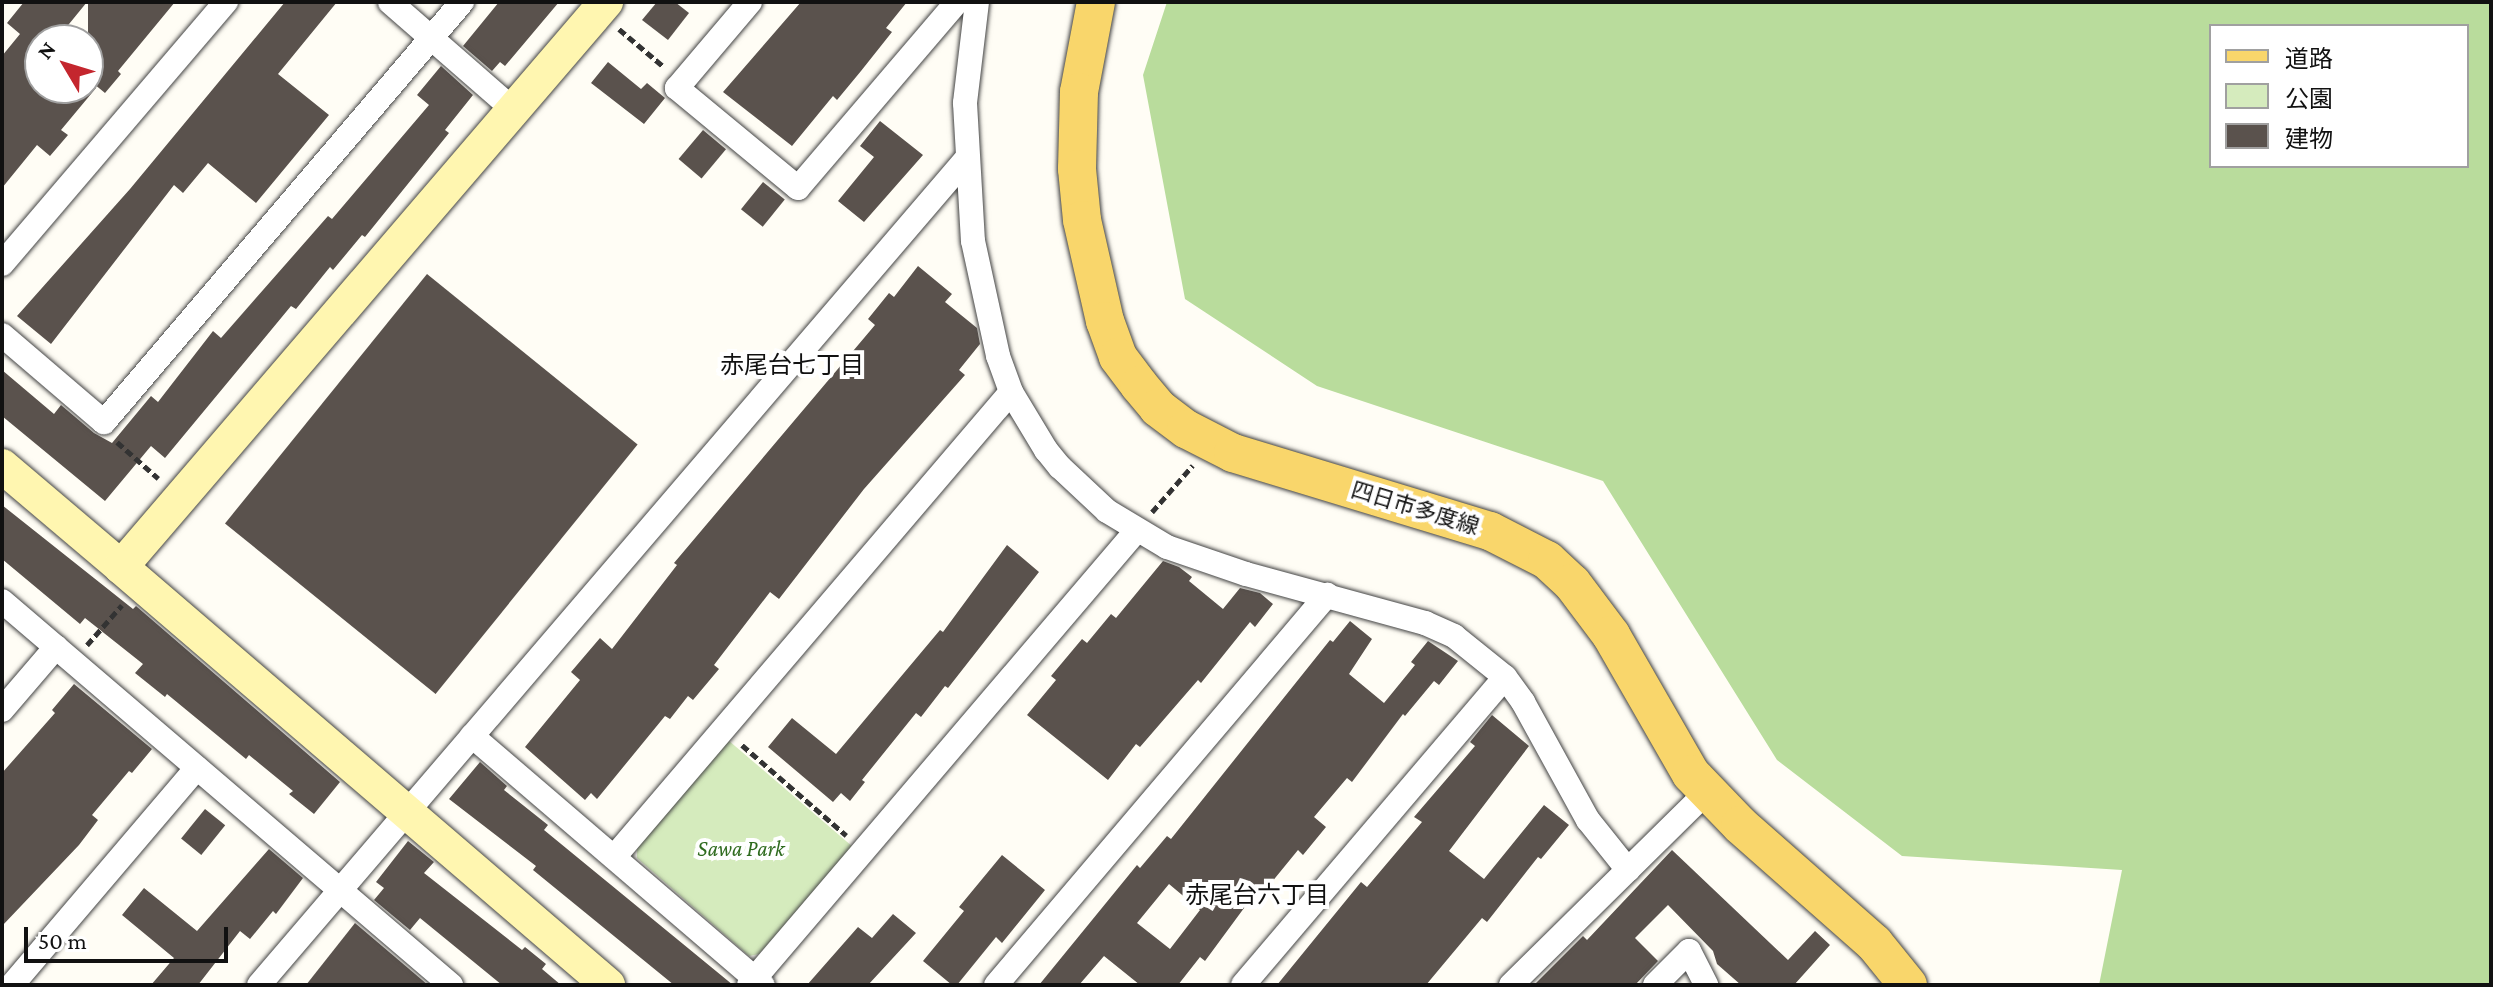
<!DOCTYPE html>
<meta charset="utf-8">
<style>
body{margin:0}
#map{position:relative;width:2493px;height:987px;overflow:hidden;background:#fffdf5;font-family:"Crimson Pro","Noto Sans JP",serif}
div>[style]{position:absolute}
.green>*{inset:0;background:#d5ebbd}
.forest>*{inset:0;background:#b9dc9c}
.building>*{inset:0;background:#5a524d;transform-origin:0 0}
.path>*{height:5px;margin-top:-2.5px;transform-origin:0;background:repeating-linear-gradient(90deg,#333 0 8px,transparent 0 12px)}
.roads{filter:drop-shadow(0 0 2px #444) drop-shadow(0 0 2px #444)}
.street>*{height:24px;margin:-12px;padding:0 12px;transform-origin:12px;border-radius:12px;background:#fff}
.secondary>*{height:34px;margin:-17px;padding:0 17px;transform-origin:17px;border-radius:17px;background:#fff6b0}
.primary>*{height:38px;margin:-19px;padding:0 19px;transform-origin:19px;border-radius:19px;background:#f9d66b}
span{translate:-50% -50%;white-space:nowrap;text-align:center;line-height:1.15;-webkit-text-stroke:8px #fff;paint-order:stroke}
.street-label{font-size:22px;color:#111}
.park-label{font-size:22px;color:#2f6b1f;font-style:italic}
.neighbourhood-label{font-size:24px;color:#111}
.frame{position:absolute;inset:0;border:4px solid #111;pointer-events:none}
.legend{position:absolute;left:2209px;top:24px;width:260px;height:144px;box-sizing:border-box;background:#fff;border:2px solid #a0a0a0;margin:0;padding:10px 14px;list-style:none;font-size:24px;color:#111}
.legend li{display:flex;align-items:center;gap:16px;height:40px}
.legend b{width:40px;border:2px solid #a0a0a0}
.north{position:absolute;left:24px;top:24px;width:80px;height:80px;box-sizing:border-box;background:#fff;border:2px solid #a0a0a0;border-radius:50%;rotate:308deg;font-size:22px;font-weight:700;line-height:32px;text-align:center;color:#111}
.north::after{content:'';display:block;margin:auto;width:28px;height:36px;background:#c4262e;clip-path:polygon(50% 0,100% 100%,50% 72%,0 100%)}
.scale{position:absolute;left:24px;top:927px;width:204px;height:36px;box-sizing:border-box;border:4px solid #111;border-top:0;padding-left:10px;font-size:24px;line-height:28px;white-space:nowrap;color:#111;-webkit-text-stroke:6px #fff;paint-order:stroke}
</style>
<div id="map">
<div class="green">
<div style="clip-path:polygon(728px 740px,853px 847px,759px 954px,749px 956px,637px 858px,637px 848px)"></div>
</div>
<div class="forest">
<div style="clip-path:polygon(evenodd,1167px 2px,2491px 2px,2491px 985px,2099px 985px,2122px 870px,1902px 856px,1777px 760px,1603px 481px,1317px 386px,1185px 299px,1143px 75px,1167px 2px,2211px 26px,2467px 26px,2467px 166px,2211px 166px,2211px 26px)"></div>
</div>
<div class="building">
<div style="clip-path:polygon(24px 2px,87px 2px,56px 40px,40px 40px,40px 88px,96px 88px,61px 130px,68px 135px,50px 156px,37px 145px,2px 188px,2px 56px,20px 34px,7px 23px)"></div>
<div style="clip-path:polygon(88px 2px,175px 2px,118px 71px,121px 74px,105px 93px,88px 79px)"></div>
<div style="clip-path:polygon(285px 2px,337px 2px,278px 74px,329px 115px,256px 203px,208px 163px,183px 193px,174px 185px,51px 344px,17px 316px,130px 189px)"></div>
<div style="clip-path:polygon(499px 2px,559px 2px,505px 66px,500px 62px,492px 71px,463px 46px)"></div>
<div style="clip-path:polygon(657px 2px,675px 2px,689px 13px,668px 40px,642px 20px)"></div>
<div style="clip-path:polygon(801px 2px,907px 2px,886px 28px,892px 32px,861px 71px,837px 100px,833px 96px,792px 146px,723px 92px)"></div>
<div style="clip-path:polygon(608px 62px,641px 89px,647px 83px,665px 98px,644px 124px,591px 83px)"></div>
<div style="clip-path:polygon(441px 66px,473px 95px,445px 130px,449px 133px,365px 237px,362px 235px,333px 270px,330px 267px,296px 309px,291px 306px,165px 458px,151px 446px,105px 501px,2px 416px,2px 370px,54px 414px,61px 405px,94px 433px,112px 443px,151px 396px,158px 402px,213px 331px,221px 338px,328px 216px,332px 219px,429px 105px,417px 95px)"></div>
<div style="clip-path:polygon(880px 121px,923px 155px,864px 222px,838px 201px,874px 157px,860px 146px)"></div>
<div style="left:703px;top:130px;width:30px;height:38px;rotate:40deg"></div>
<div style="left:763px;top:182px;width:28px;height:35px;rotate:39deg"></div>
<div style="clip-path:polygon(918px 266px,952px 294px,945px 302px,977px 328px,980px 344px,959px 370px,965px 375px,864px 489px,779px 599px,770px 592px,714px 665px,719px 669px,693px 700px,688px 696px,670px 719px,665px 716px,597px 799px,591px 793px,585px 800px,525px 747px,580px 680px,571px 672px,600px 638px,612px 649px,677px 565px,674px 563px,875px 325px,868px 319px,889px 293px,894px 297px)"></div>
<div style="left:427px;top:274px;width:271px;height:321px;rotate:39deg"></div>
<div style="clip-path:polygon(2px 505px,133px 609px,136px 606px,340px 782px,314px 814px,289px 794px,293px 791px,249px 755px,246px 759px,167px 694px,165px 697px,135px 673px,143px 664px,85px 618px,80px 624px,2px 559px)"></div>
<div style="clip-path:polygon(1007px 545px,1039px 572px,948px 688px,945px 686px,921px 717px,916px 713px,862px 780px,865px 782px,850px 801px,841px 793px,833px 802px,768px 747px,792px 718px,836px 754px,940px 630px,943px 632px)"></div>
<div style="clip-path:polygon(1163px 561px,1179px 567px,1192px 577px,1189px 581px,1223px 609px,1240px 588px,1260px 593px,1273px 604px,1255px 627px,1250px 622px,1201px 683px,1198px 680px,1140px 747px,1136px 744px,1108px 780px,1027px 715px,1056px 680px,1051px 676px,1082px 639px,1087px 643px,1111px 614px,1116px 618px)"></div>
<div style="clip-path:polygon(evenodd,1350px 621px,1372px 639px,1349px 674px,1384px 703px,1415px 665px,1411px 662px,1428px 641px,1458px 661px,1439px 685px,1434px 681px,1405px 716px,1403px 714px,1352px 782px,1347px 778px,1314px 817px,1326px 827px,1303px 855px,1298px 850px,1266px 889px,1261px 885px,1205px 961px,1200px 957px,1178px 985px,1140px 985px,1104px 956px,1079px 985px,1039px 985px,1137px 865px,1140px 868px,1167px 836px,1171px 839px,1330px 640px,1333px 642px,1350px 621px,1169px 884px,1200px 910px,1170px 949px,1137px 923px,1169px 884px)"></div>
<div style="clip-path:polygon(74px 684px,152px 749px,132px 773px,129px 771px,92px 815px,98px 820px,79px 845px,2px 926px,2px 773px,55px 713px,52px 710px)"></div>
<div style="clip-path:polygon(1492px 715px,1529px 746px,1449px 851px,1484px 879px,1544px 805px,1569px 825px,1541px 859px,1538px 857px,1487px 922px,1482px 918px,1426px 985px,1277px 985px,1361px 882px,1367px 887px,1422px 822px,1414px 817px,1475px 746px,1470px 742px)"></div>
<div style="clip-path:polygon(480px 762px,507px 786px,504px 790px,548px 825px,544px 830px,733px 985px,674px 985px,533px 870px,536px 866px,449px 799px)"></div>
<div style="left:205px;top:809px;width:26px;height:38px;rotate:39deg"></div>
<div style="clip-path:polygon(408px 841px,434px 862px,424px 873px,522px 950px,525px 947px,546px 964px,542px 969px,561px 985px,502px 985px,420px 918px,410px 930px,374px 900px,384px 888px,376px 882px)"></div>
<div style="clip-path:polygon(269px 849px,303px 878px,276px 914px,273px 911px,250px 939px,240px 931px,198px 985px,151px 985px,174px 958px,122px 915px,144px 888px,197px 931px)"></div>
<div style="clip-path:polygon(1672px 850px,1788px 960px,1815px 931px,1830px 945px,1794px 985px,1741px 985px,1717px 964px,1713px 951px,1668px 905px,1635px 938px,1658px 961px,1635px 985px,1534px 985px,1583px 936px,1587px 940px)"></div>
<div style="clip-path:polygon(1002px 855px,1045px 890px,1002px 943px,996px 937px,957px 985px,952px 985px,923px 961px,964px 911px,959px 907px)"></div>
<div style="clip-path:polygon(893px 914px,916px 933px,868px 985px,807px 985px,858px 927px,872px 938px)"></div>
<div style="clip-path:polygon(355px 923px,428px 985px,306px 985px)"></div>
</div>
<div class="path">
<div style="left:619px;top:29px;width:57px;rotate:40.1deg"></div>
<div style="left:117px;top:442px;width:55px;rotate:41.3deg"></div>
<div style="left:1152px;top:512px;width:62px;rotate:-48.9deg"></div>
<div style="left:87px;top:645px;width:53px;rotate:-48.8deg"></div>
<div style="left:742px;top:745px;width:138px;rotate:40.9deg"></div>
</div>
<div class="roads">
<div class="street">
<div style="left:390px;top:2px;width:164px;rotate:41.1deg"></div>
<div style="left:750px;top:2px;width:113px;rotate:130.3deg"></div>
<div style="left:677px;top:88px;width:157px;rotate:39.6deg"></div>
<div style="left:798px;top:188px;width:245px;rotate:-49.5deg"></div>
<div style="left:977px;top:2px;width:102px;rotate:96.8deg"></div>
<div style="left:965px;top:103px;width:138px;rotate:86.7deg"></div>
<div style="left:973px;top:241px;width:118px;rotate:77.7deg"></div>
<div style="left:998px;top:356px;width:38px;rotate:70deg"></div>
<div style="left:1011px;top:392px;width:68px;rotate:58.9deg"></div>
<div style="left:1046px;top:450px;width:22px;rotate:51deg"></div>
<div style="left:1060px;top:467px;width:64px;rotate:43.1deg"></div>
<div style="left:1107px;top:511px;width:70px;rotate:31deg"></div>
<div style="left:1167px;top:547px;width:83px;rotate:18.9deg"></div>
<div style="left:1246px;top:574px;width:186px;rotate:15.3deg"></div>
<div style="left:1425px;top:623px;width:32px;rotate:24deg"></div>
<div style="left:1454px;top:636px;width:65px;rotate:38.8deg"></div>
<div style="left:1505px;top:677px;width:31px;rotate:54deg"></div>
<div style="left:1523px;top:702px;width:135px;rotate:61.2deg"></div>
<div style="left:1588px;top:820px;width:64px;rotate:51.3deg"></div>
<div style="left:2px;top:264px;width:345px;rotate:-49.5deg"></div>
<div style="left:2px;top:335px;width:134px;rotate:40.5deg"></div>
<div style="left:104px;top:422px;width:552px;rotate:-49.56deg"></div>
<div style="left:2px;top:601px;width:591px;rotate:40.54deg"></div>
<div style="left:2px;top:710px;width:83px;rotate:-49.4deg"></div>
<div style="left:472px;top:736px;width:383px;rotate:40.6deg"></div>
<div style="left:615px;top:856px;width:610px;rotate:-49.52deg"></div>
<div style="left:12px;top:985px;width:285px;rotate:-49.6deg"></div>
<div style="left:259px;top:985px;width:1089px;rotate:-49.43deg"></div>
<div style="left:749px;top:985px;width:597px;rotate:-49.55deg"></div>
<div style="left:996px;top:985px;width:512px;rotate:-49.68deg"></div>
<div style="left:1243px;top:985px;width:404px;rotate:-49.6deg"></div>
<div style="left:1511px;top:985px;width:276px;rotate:-44.6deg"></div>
<div style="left:1655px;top:985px;width:48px;rotate:-45deg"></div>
<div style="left:1689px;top:951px;width:38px;rotate:63deg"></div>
</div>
<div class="secondary">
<div style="left:2px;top:466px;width:156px;rotate:40.3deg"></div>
<div style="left:121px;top:567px;width:745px;rotate:-49.36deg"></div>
<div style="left:121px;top:567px;width:642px;rotate:40.64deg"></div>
</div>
<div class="primary">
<div style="left:1096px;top:2px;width:92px;rotate:100.7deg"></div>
<div style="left:1079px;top:92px;width:77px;rotate:91.5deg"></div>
<div style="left:1077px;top:169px;width:51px;rotate:84.4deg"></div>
<div style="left:1082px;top:220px;width:104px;rotate:77.2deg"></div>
<div style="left:1105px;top:321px;width:38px;rotate:70deg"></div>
<div style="left:1118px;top:357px;width:35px;rotate:53deg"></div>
<div style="left:1139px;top:385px;width:30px;rotate:50deg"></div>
<div style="left:1158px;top:408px;width:35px;rotate:37deg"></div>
<div style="left:1186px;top:429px;width:53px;rotate:27.1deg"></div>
<div style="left:1233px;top:453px;width:269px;rotate:16.9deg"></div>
<div style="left:1490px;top:531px;width:64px;rotate:27deg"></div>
<div style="left:1547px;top:560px;width:34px;rotate:43deg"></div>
<div style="left:1572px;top:583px;width:65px;rotate:53.1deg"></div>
<div style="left:1611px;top:635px;width:160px;rotate:60.1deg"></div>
<div style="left:1691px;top:774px;width:71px;rotate:46.1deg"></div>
<div style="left:1740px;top:825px;width:179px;rotate:41.4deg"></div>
<div style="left:1874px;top:943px;width:54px;rotate:51deg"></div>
</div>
</div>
<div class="street-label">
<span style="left:1415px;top:508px;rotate:17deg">四日市多度線</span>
</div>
<div class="park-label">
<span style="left:741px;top:849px">Sawa Park</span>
</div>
<div class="neighbourhood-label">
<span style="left:792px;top:365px">赤尾台七丁目</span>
<span style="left:1257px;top:895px">赤尾台六丁目</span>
</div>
<div class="frame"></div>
<ul class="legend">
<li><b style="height:10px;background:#f9d66b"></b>道路</li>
<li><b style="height:22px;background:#d5ebbd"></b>公園</li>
<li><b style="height:22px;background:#5a524d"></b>建物</li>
</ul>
<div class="north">N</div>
<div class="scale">50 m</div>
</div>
